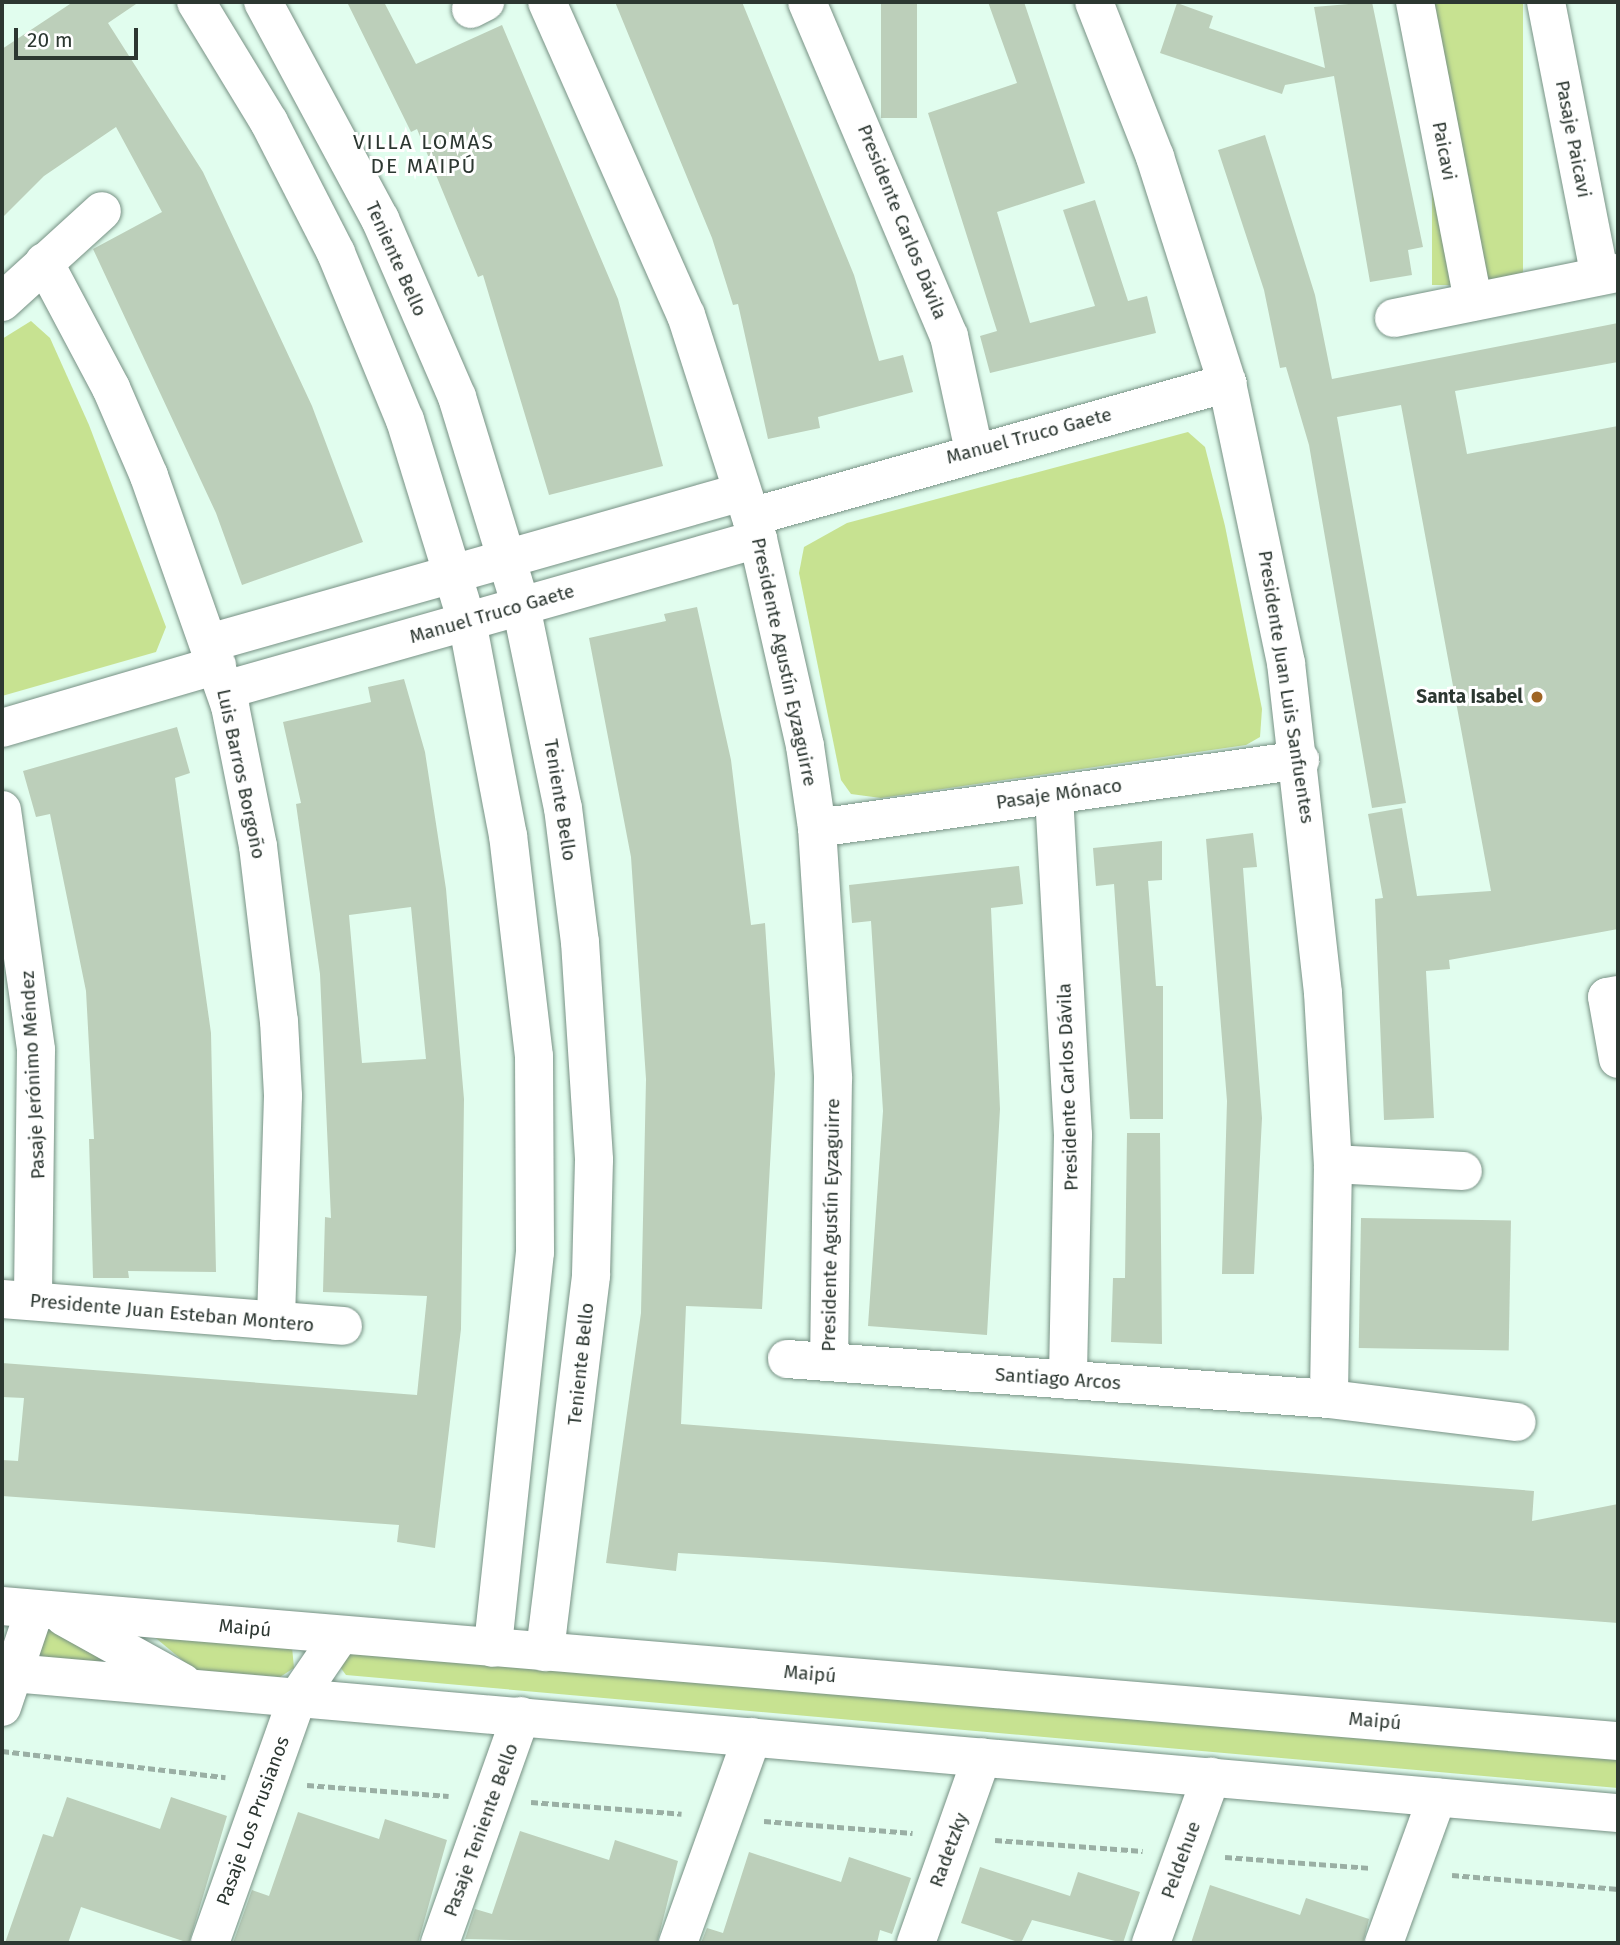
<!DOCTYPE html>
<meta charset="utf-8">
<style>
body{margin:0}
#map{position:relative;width:1620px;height:1945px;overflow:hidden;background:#e1fdee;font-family:"Fira Sans",sans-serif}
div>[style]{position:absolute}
.green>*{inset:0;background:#c7e291;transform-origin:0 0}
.building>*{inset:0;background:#bccfba;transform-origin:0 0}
.path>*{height:4.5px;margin-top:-2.25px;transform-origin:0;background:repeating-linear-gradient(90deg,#9aafa4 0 7px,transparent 0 10.5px)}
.roads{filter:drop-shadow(0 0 2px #779184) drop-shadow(0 0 2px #779184)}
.minor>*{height:38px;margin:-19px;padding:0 19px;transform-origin:19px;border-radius:19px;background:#fff}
.dots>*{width:19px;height:19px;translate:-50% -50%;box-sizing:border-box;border:4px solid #fff;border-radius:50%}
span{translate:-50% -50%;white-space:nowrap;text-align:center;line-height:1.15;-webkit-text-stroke:6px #fff;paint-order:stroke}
.street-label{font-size:19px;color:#2c3731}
.poi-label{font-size:19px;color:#2c3731;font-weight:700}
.right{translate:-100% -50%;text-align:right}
.neighbourhood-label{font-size:21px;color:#2c3731;letter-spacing:2px}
.frame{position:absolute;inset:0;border:4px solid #2c3731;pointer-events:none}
.scale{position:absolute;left:14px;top:28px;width:124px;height:32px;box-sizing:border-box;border:4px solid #2c3731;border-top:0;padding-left:9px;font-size:21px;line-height:24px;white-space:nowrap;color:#2c3731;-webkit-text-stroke:5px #fff;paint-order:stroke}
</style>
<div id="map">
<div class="green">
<div style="left:1432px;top:2px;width:91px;height:283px"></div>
<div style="clip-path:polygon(31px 321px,50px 338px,89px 425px,166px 627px,156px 652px,2px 696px,2px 339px)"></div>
<div style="clip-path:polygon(1188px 432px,1205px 447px,1225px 526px,1262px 709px,1260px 737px,1246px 745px,881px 798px,851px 794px,841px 780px,799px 573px,804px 547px,847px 523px)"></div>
<div style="clip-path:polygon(41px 1624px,108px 1663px,39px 1660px)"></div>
<div style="clip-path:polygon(151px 1634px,292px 1647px,294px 1668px,280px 1677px,194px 1670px)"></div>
<div style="clip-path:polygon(348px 1648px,1618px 1755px,1618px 1788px,346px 1675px,340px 1667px)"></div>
</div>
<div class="building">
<div style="clip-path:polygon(73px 2px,139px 2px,108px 23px,203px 172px,312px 406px,363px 542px,242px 585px,216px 513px,93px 249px,162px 212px,116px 127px,44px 176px,2px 218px,2px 49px)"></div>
<div style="clip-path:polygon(347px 2px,384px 2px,416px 64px,502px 25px,618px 299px,663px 466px,549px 495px,483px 275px,478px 277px,417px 129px,411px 132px)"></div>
<div style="clip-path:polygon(615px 2px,742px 2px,854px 275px,879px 361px,903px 355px,913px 392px,818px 417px,820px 428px,768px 439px,738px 304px,733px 305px,712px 238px)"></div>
<div style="left:881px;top:2px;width:36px;height:116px"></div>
<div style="clip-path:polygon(988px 2px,1024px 2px,1085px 183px,997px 212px,1030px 323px,1095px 306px,1063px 210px,1095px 200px,1128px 301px,1147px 296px,1156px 333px,990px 373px,980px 336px,997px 331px,928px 113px,1017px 83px)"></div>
<div style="clip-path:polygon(1372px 2px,1423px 247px,1408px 250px,1412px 275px,1370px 282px,1334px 76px,1285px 85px,1282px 94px,1160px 53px,1177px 3px,1213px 16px,1209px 28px,1325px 68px,1314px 7px)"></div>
<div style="clip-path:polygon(1265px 135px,1315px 295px,1332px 379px,1618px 323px,1618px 362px,1455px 391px,1467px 454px,1618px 426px,1618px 929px,1449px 960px,1450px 969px,1426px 971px,1434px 1118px,1384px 1120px,1375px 899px,1383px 898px,1368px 814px,1402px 808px,1417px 896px,1491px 891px,1401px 405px,1337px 417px,1406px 803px,1372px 808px,1309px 445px,1286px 367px,1280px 368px,1264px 290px,1218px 150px)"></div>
<div style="clip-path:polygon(697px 607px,731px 760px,751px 925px,765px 923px,775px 1074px,762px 1309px,686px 1306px,681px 1424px,1534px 1491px,1532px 1521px,1618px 1504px,1618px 1623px,824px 1562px,678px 1553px,676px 1571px,606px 1563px,641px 1313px,646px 1079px,631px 857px,589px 638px,666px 621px,664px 614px)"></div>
<div style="clip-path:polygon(evenodd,404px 679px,425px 752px,446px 889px,464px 1099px,461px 1329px,435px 1548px,397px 1542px,399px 1525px,2px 1496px,2px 1460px,18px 1461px,24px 1398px,2px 1397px,2px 1363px,417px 1395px,427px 1296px,323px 1292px,325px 1217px,331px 1218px,320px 974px,296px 804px,301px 803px,283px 722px,371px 702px,368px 687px,404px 679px,411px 907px,426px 1059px,362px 1063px,349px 915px,411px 907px)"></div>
<div style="clip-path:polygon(177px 727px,190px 773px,175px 778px,211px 1033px,216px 1272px,128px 1271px,129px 1278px,93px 1278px,89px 1139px,94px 1139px,86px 991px,50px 814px,36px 817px,23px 771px)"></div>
<div style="clip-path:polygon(1253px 833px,1257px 867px,1243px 868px,1262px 1118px,1254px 1274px,1222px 1274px,1227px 1101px,1206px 839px)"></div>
<div style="clip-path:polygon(1162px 841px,1162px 880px,1148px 881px,1156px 986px,1163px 986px,1163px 1119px,1130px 1119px,1114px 884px,1096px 886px,1093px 848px)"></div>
<div style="clip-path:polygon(1019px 866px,1023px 904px,991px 908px,1000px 1109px,987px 1335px,868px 1326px,883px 1111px,871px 921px,852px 923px,849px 885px)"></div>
<div style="clip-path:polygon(1127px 1133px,1160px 1133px,1162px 1344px,1111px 1342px,1113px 1278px,1125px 1278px)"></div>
<div style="left:1361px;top:1218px;width:150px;height:130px;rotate:1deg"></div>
<div style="clip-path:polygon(67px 1797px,160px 1829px,171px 1797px,227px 1816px,189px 1943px,81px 1907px,68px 1943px,5px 1943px,43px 1834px,53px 1837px)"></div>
<div style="clip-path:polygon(298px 1812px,379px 1839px,385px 1819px,447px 1840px,418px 1943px,233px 1943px,252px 1890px,269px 1896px)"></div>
<div style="clip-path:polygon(520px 1831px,609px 1860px,615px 1840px,678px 1861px,657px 1943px,465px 1939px,475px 1909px,492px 1914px)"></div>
<div style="clip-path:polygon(749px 1852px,841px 1882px,849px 1857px,911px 1878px,892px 1934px,880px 1930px,877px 1943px,701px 1943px,707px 1928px,723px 1933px)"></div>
<div style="clip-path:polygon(980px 1867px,1070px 1896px,1078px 1872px,1140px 1892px,1123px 1943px,1032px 1920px,1021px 1943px,961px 1923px)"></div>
<div style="clip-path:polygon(1210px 1885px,1300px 1915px,1306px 1898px,1369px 1919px,1363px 1943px,1191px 1943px)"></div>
</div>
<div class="path">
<div style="left:2px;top:1751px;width:225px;rotate:6.7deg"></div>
<div style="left:307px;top:1785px;width:142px;rotate:4.4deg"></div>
<div style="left:531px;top:1802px;width:151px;rotate:4.5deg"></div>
<div style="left:764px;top:1821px;width:149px;rotate:4.6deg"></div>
<div style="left:995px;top:1840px;width:148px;rotate:4.3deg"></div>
<div style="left:1225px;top:1857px;width:145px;rotate:4.3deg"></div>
<div style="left:1452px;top:1875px;width:167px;rotate:4.8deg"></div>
</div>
<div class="roads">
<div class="minor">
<div style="left:196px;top:2px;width:140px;rotate:58.7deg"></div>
<div style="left:269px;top:122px;width:147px;rotate:62.9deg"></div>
<div style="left:336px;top:253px;width:181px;rotate:67.6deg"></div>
<div style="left:405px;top:420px;width:210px;rotate:72.9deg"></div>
<div style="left:467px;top:621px;width:218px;rotate:79.2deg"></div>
<div style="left:508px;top:835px;width:223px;rotate:83.3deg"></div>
<div style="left:534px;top:1056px;width:196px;rotate:89.7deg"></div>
<div style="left:535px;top:1252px;width:398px;rotate:96.1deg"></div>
<div style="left:263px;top:2px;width:247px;rotate:61.7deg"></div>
<div style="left:380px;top:219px;width:194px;rotate:66.6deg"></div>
<div style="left:457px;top:397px;width:219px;rotate:73deg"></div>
<div style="left:521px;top:606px;width:206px;rotate:78.3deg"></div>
<div style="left:563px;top:808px;width:135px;rotate:82.8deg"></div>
<div style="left:580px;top:942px;width:218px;rotate:86.3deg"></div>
<div style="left:594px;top:1160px;width:116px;rotate:91.5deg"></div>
<div style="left:591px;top:1276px;width:379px;rotate:97deg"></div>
<div style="left:547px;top:2px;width:342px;rotate:66.1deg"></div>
<div style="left:686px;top:315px;width:235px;rotate:72.2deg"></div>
<div style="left:758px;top:539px;width:212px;rotate:77.2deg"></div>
<div style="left:805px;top:746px;width:83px;rotate:81.7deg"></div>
<div style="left:817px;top:828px;width:251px;rotate:86.3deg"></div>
<div style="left:833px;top:1078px;width:284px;rotate:90.8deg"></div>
<div style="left:807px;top:2px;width:363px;rotate:67deg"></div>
<div style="left:949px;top:336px;width:118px;rotate:77.7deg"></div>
<div style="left:1094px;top:2px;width:167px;rotate:68.5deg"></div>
<div style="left:1155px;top:157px;width:237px;rotate:72.3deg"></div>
<div style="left:1227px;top:383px;width:286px;rotate:78.1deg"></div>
<div style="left:1286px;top:663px;width:332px;rotate:83.6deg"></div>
<div style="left:1323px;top:993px;width:171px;rotate:86.7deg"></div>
<div style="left:1333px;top:1164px;width:235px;rotate:91deg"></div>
<div style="left:1415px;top:2px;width:305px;rotate:79deg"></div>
<div style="left:1546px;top:2px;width:279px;rotate:78.9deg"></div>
<div style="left:471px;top:9px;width:16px;rotate:-27deg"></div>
<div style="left:44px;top:262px;width:143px;rotate:62deg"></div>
<div style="left:111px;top:388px;width:96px;rotate:66.6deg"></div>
<div style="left:149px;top:476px;width:244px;rotate:70.6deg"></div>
<div style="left:230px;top:706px;width:143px;rotate:78.7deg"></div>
<div style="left:258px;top:846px;width:176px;rotate:83.2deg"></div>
<div style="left:279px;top:1021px;width:75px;rotate:86.9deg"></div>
<div style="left:283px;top:1096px;width:225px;rotate:91.8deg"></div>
<div style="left:2px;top:302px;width:135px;rotate:-42.3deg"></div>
<div style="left:1394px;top:318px;width:228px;rotate:-11.4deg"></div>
<div style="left:751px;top:517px;width:495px;rotate:-15.7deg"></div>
<div style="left:209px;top:643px;width:554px;rotate:-15.82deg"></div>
<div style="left:225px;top:690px;width:554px;rotate:-15.82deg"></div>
<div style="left:2px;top:728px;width:224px;rotate:-16.3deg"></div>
<div style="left:1054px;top:795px;width:341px;rotate:86.8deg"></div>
<div style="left:1073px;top:1135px;width:245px;rotate:91.2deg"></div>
<div style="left:2px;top:810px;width:242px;rotate:81.9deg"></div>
<div style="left:36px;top:1050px;width:251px;rotate:90.7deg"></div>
<div style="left:817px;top:828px;width:488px;rotate:-8deg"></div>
<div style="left:1618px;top:995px;width:11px;rotate:170deg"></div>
<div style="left:1607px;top:997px;width:63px;rotate:79.9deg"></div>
<div style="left:1333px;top:1164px;width:130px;rotate:3.1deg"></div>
<div style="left:2px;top:1299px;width:342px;rotate:4.5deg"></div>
<div style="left:787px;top:1359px;width:543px;rotate:4.22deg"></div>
<div style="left:1329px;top:1399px;width:189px;rotate:7deg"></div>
<div style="left:2px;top:1606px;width:1622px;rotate:4.78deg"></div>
<div style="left:64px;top:1617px;width:136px;rotate:29deg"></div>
<div style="left:13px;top:1673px;width:1611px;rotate:4.99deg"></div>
<div style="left:2px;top:1707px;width:103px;rotate:-71.4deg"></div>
<div style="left:210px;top:1943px;width:260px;rotate:-70.4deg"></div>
<div style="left:297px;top:1698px;width:74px;rotate:-55.5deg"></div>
<div style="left:440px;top:1943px;width:241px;rotate:-70.4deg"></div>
<div style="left:678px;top:1943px;width:219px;rotate:-70.2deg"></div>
<div style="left:916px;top:1943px;width:197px;rotate:-70.5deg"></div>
<div style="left:1151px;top:1943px;width:177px;rotate:-70.1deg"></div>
<div style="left:1384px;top:1943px;width:155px;rotate:-70deg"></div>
</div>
</div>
<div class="dots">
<div style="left:1537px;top:697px;background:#9f6524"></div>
</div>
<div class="street-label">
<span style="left:1573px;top:139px;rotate:79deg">Pasaje Paicavi</span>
<span style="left:1444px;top:151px;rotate:79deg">Paicavi</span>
<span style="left:902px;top:222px;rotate:68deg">Presidente Carlos Dávila</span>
<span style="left:396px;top:259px;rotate:66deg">Teniente Bello</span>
<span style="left:1029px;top:436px;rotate:-15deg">Manuel Truco Gaete</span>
<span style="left:492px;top:614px;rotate:-16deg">Manuel Truco Gaete</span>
<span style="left:784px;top:662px;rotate:78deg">Presidente Agustín Eyzaguirre</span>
<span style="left:1286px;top:687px;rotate:81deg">Presidente Juan Luis Sanfuentes</span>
<span style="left:241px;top:774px;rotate:78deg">Luis Barros Borgoño</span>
<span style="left:1059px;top:794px;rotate:-8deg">Pasaje Mónaco</span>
<span style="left:560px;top:800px;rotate:81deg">Teniente Bello</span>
<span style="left:33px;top:1075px;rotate:-93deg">Pasaje Jerónimo Méndez</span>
<span style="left:1068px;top:1087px;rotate:-92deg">Presidente Carlos Dávila</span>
<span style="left:831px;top:1225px;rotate:-89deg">Presidente Agustín Eyzaguirre</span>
<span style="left:172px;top:1313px;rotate:5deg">Presidente Juan Esteban Montero</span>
<span style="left:581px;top:1364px;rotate:-84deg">Teniente Bello</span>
<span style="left:1058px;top:1379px;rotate:4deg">Santiago Arcos</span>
<span style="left:245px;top:1628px;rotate:5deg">Maipú</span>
<span style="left:810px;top:1674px;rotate:5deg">Maipú</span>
<span style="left:1375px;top:1721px;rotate:5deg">Maipú</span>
<span style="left:253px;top:1821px;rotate:-70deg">Pasaje Los Prusianos</span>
<span style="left:481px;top:1830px;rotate:-70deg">Pasaje Teniente Bello</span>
<span style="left:949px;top:1850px;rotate:-70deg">Radetzky</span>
<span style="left:1181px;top:1860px;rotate:-70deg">Peldehue</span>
</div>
<div class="poi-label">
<span class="right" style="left:1523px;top:697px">Santa Isabel</span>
</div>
<div class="neighbourhood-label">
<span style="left:424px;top:154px">VILLA LOMAS<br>DE MAIPÚ</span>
</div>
<div class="frame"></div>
<div class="scale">20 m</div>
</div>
